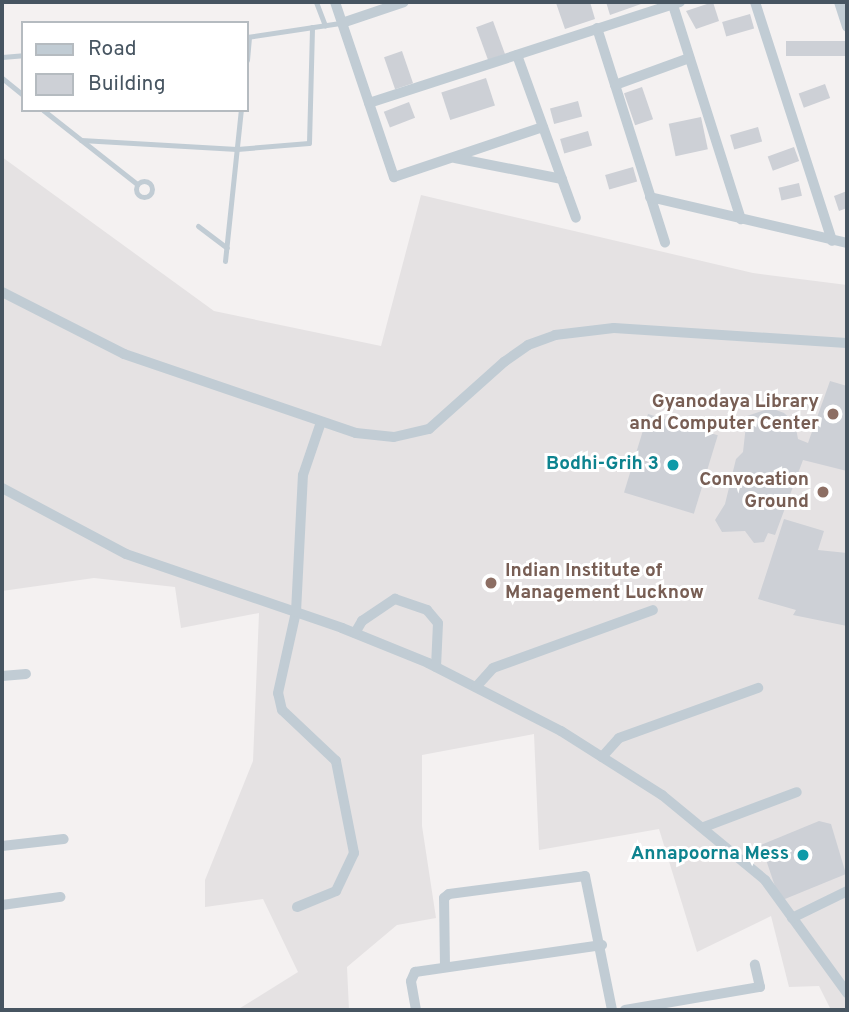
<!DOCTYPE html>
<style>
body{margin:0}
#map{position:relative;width:849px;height:1012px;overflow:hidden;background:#f4f1f1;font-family:Overpass,sans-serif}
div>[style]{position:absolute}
.education>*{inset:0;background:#e5e2e3}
.building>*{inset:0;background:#cdd0d6;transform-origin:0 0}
.service>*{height:5px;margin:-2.5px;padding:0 2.5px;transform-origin:2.5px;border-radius:2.5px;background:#c1ccd4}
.service>.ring{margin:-2.5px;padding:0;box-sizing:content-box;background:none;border:5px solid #c1ccd4;border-radius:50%}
.minor>*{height:10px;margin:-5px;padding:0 5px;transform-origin:5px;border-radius:5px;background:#c1ccd4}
.dots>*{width:19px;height:19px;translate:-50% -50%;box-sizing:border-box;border:4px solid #fff;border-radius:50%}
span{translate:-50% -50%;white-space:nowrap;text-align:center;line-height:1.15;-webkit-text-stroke:6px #fff;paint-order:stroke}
.education-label{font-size:19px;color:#785e54;font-weight:700}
.right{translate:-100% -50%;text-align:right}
.left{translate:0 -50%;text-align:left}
.culture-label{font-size:19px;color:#0d838f;font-weight:700}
.frame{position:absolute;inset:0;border:4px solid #475561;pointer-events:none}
.legend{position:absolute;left:21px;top:21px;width:228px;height:91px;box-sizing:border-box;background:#fff;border:2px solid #b5bbc0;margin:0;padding:9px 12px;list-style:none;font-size:21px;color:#475561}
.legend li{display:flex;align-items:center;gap:14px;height:35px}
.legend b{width:35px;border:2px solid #b5bbc0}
</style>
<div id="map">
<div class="education">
<div style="clip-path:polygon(2px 157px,214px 311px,381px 346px,421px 195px,753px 273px,847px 285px,847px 1010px,831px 1010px,819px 986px,789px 987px,771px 916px,697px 952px,659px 829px,539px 850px,534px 734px,422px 755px,422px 826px,436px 918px,397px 925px,347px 967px,349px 1010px,237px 1010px,298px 972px,263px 899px,205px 907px,205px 880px,253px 761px,259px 613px,181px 628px,175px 587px,94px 578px,2px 591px)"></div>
</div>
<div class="building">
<div style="clip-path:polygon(590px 2px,595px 19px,565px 29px,556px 3px)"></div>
<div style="clip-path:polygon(606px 2px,640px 2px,641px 4px,610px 15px)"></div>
<div style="clip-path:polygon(713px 2px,719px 21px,696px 29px,686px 11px)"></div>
<div style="left:750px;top:14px;width:15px;height:29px;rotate:74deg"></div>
<div style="left:493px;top:21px;width:35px;height:18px;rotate:70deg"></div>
<div style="left:847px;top:41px;width:15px;height:61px;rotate:90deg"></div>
<div style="left:402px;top:51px;width:34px;height:19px;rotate:71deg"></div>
<div style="left:486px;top:78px;width:29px;height:47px;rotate:72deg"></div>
<div style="left:825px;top:84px;width:15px;height:28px;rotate:70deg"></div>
<div style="left:642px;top:87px;width:34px;height:19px;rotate:71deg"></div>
<div style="left:578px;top:101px;width:16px;height:29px;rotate:75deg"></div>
<div style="left:409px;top:102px;width:17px;height:27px;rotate:69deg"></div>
<div style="left:701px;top:117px;width:33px;height:33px;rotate:78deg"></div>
<div style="left:758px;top:127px;width:15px;height:29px;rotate:74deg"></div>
<div style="left:588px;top:131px;width:15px;height:29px;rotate:74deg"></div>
<div style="left:794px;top:147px;width:15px;height:28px;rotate:70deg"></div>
<div style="left:633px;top:167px;width:15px;height:29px;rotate:74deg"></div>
<div style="left:799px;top:183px;width:13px;height:21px;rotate:77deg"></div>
<div style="clip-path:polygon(847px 191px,847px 208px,839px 211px,834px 196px)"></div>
<div style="clip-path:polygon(830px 381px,847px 386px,847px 471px,803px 460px,775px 535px,768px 533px,764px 542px,754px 543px,745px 531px,722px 532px,715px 520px,725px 504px,736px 459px,743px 452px,747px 416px,771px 408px,784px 413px,795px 423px,798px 439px,808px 443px)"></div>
<div style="left:648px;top:414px;width:73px;height:82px;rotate:17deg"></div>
<div style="clip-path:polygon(784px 519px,824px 531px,818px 550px,847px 553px,847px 626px,793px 615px,796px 610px,758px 599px)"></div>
<div style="clip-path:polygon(819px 821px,831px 824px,846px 874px,780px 901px,761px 845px)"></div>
</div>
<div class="service">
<div style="left:316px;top:2px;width:25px;rotate:69deg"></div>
<div style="left:247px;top:37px;width:94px;rotate:-8.6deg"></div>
<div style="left:2px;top:57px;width:21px;rotate:-5deg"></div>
<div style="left:247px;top:60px;width:23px;rotate:-85deg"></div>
<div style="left:2px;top:78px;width:27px;rotate:39deg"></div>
<div style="left:43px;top:110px;width:120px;rotate:38.2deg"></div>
<div style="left:81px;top:140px;width:156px;rotate:3.3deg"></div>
<div style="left:237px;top:149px;width:72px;rotate:-4.8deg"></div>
<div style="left:309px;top:143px;width:116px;rotate:-88.5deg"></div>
<div class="ring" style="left:136px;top:181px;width:11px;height:11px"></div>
<div style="left:198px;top:226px;width:36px;rotate:37deg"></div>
<div style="left:225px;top:261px;width:152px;rotate:-84deg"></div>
</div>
<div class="minor">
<div style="left:335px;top:2px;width:185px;rotate:71.4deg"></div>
<div style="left:394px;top:177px;width:157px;rotate:-18.6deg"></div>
<div style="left:672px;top:2px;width:228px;rotate:72.4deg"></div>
<div style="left:755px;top:2px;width:251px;rotate:72.1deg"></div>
<div style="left:839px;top:2px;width:26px;rotate:72deg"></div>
<div style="left:342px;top:23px;width:65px;rotate:-18.7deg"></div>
<div style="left:597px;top:28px;width:225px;rotate:72.4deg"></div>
<div style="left:517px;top:55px;width:173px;rotate:70.1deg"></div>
<div style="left:615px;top:85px;width:79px;rotate:-20deg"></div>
<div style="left:369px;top:103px;width:327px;rotate:-18deg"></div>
<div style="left:455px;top:158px;width:109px;rotate:11.1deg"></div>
<div style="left:650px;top:197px;width:202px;rotate:13.1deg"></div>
<div style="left:2px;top:292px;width:137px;rotate:26.9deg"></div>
<div style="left:124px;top:354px;width:245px;rotate:18.8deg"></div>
<div style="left:356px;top:433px;width:38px;rotate:6deg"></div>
<div style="left:394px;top:437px;width:36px;rotate:-13deg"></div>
<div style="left:429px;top:429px;width:101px;rotate:-41.8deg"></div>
<div style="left:504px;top:362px;width:29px;rotate:-35deg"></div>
<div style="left:528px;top:345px;width:29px;rotate:-20deg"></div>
<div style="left:555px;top:335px;width:59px;rotate:-6.8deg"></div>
<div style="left:614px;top:328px;width:233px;rotate:3.7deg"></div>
<div style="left:2px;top:488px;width:140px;rotate:28deg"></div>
<div style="left:126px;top:554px;width:228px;rotate:18.9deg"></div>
<div style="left:342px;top:628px;width:93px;rotate:22.1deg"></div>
<div style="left:428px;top:663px;width:149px;rotate:27.1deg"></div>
<div style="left:561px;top:731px;width:120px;rotate:32.4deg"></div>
<div style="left:662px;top:795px;width:134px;rotate:39.5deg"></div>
<div style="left:765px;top:880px;width:140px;rotate:54deg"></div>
<div style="left:355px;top:633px;width:14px;rotate:-60deg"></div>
<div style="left:362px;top:621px;width:40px;rotate:-34deg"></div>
<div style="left:395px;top:599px;width:34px;rotate:19deg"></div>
<div style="left:427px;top:610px;width:17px;rotate:50deg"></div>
<div style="left:438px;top:623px;width:44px;rotate:92.6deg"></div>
<div style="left:2px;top:676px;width:24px;rotate:-5deg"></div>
<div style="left:476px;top:687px;width:25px;rotate:-48deg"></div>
<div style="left:493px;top:668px;width:170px;rotate:-19.9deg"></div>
<div style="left:602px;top:757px;width:25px;rotate:-48deg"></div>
<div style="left:619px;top:738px;width:148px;rotate:-19.8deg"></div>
<div style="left:704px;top:827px;width:99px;rotate:-20.6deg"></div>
<div style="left:2px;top:846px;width:62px;rotate:-6.4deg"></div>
<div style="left:2px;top:905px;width:59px;rotate:-7.9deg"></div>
<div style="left:297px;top:907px;width:42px;rotate:-22.3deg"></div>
<div style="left:336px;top:891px;width:42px;rotate:-64.7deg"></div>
<div style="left:354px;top:853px;width:94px;rotate:-101.1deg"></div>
<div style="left:336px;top:761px;width:74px;rotate:-136.6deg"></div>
<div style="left:282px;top:710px;width:17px;rotate:-103deg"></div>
<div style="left:278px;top:693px;width:83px;rotate:-77.5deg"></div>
<div style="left:296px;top:612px;width:137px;rotate:-87.1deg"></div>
<div style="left:303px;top:475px;width:56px;rotate:-71.2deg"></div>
<div style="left:792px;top:918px;width:61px;rotate:-26.1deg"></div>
<div style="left:445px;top:967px;width:69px;rotate:-90.8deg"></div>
<div style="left:444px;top:898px;width:6px;rotate:-39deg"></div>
<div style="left:449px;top:894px;width:137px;rotate:-7.5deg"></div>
<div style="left:585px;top:876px;width:137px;rotate:78.6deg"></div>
<div style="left:416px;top:1010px;width:29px;rotate:-100deg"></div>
<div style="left:411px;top:981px;width:10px;rotate:-66deg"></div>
<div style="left:415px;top:972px;width:189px;rotate:-8.2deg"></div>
<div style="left:625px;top:1010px;width:137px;rotate:-9.7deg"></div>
<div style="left:760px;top:987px;width:23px;rotate:-103deg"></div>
</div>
<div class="dots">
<div style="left:833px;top:414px;background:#8d6e63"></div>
<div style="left:673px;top:465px;background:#0f9aa8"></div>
<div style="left:823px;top:492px;background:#8d6e63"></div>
<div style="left:491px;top:583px;background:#8d6e63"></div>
<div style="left:803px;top:855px;background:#0f9aa8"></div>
</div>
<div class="education-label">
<span class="right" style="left:819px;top:414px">Gyanodaya Library<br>and Computer Center</span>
<span class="right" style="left:809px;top:492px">Convocation<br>Ground</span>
<span class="left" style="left:505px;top:583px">Indian Institute of<br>Management Lucknow</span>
</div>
<div class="culture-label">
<span class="right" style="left:659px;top:465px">Bodhi-Grih 3</span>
<span class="right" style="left:789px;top:855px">Annapoorna Mess</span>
</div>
<div class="frame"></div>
<ul class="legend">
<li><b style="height:9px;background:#c1ccd4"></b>Road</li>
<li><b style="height:19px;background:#cdd0d6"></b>Building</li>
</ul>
</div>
